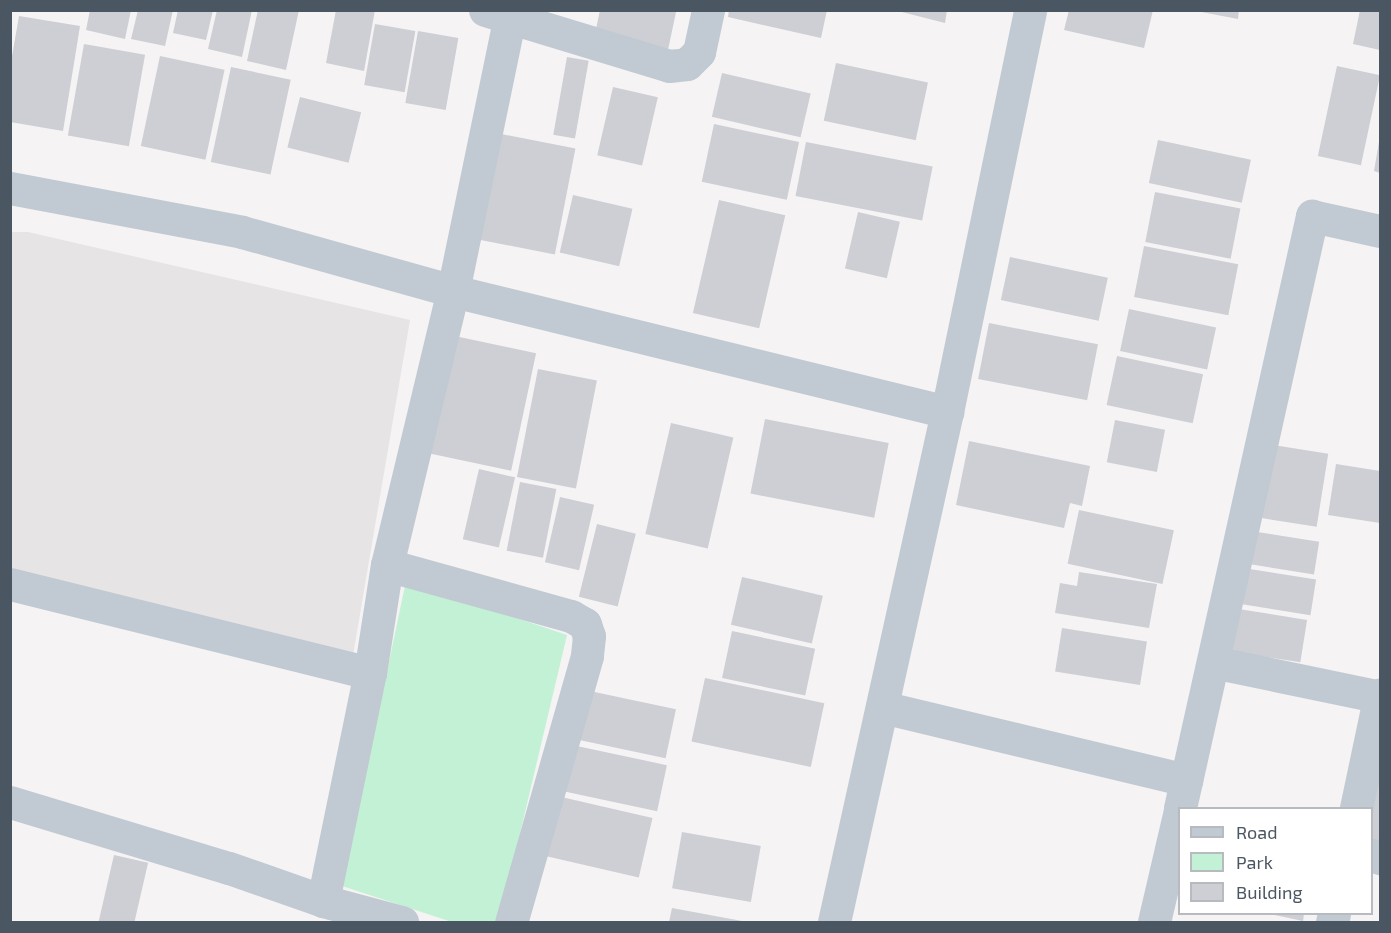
<!DOCTYPE html>
<style>
body{margin:0}
#map{position:relative;width:1391px;height:933px;overflow:hidden;background:#f5f3f3;font-family:"Exo 2",sans-serif}
div>[style]{position:absolute}
.education>*{inset:0;background:#e6e4e5}
.green>*{inset:0;background:#c3f1d5}
.building>*{inset:0;background:#cdcfd5;transform-origin:0 0}
.minor>*{height:33px;margin:-16.5px;padding:0 16.5px;transform-origin:16.5px;border-radius:16.5px;background:#c1cad2}
span{translate:-50% -50%;white-space:nowrap;text-align:center;line-height:1.15;-webkit-text-stroke:5px #fff;paint-order:stroke}
.frame{position:absolute;inset:0;border:12px solid #4a5661;pointer-events:none}
.legend{position:absolute;left:1178px;top:807px;width:195px;height:108px;box-sizing:border-box;background:#fff;border:2px solid #b7bbc0;margin:0;padding:8px 10px;list-style:none;font-size:18px;color:#4a5661}
.legend li{display:flex;align-items:center;gap:12px;height:30px}
.legend b{width:30px;border:2px solid #b7bbc0}
</style>
<div id="map">
<div class="education">
<div style="clip-path:polygon(10px 232px,28px 232px,410px 320px,350px 673px,11px 583px)"></div>
</div>
<div class="green">
<div style="clip-path:polygon(406px 581px,567px 635px,499px 922px,452px 922px,342px 886px)"></div>
</div>
<div class="building">
<div style="clip-path:polygon(90px 10px,131px 10px,125px 39px,86px 30px)"></div>
<div style="clip-path:polygon(138px 10px,173px 10px,165px 46px,131px 39px)"></div>
<div style="clip-path:polygon(178px 10px,213px 10px,206px 40px,173px 33px)"></div>
<div style="clip-path:polygon(217px 10px,252px 10px,242px 57px,208px 49px)"></div>
<div style="clip-path:polygon(258px 10px,299px 10px,286px 70px,247px 61px)"></div>
<div style="clip-path:polygon(336px 10px,375px 10px,364px 71px,326px 63px)"></div>
<div style="clip-path:polygon(600px 10px,676px 12px,668px 50px,595px 34px)"></div>
<div style="clip-path:polygon(729px 10px,827px 10px,821px 38px,728px 17px)"></div>
<div style="clip-path:polygon(894px 10px,947px 10px,945px 23px)"></div>
<div style="clip-path:polygon(1069px 10px,1153px 10px,1144px 48px,1064px 30px)"></div>
<div style="clip-path:polygon(1191px 10px,1239px 10px,1238px 19px)"></div>
<div style="clip-path:polygon(1360px 10px,1380px 10px,1380px 50px,1353px 44px)"></div>
<div style="clip-path:polygon(19px 16px,80px 26px,63px 131px,10px 122px,10px 68px)"></div>
<div style="left:375px;top:24px;width:41px;height:62px;rotate:10deg"></div>
<div style="left:418px;top:31px;width:41px;height:73px;rotate:10deg"></div>
<div style="left:84px;top:44px;width:62px;height:93px;rotate:10deg"></div>
<div style="left:160px;top:56px;width:66px;height:92px;rotate:12deg"></div>
<div style="left:567px;top:57px;width:22px;height:79px;rotate:10deg"></div>
<div style="left:836px;top:63px;width:94px;height:59px;rotate:12deg"></div>
<div style="left:1337px;top:66px;width:44px;height:92px;rotate:12deg"></div>
<div style="left:231px;top:67px;width:61px;height:97px;rotate:12deg"></div>
<div style="left:722px;top:73px;width:91px;height:45px;rotate:13deg"></div>
<div style="left:613px;top:87px;width:46px;height:70px;rotate:13deg"></div>
<div style="left:300px;top:97px;width:63px;height:52px;rotate:14deg"></div>
<div style="left:714px;top:124px;width:87px;height:59px;rotate:12deg"></div>
<div style="left:491px;top:132px;width:86px;height:108px;rotate:11deg"></div>
<div style="left:1158px;top:140px;width:95px;height:44px;rotate:12deg"></div>
<div style="left:806px;top:142px;width:129px;height:55px;rotate:11deg"></div>
<div style="clip-path:polygon(1379px 142px,1380px 142px,1380px 173px,1374px 171px)"></div>
<div style="left:1155px;top:192px;width:87px;height:51px;rotate:11deg"></div>
<div style="left:573px;top:195px;width:61px;height:59px;rotate:13deg"></div>
<div style="left:719px;top:200px;width:68px;height:116px;rotate:13deg"></div>
<div style="left:858px;top:212px;width:43px;height:58px;rotate:13deg"></div>
<div style="left:1144px;top:246px;width:96px;height:52px;rotate:11deg"></div>
<div style="left:1010px;top:257px;width:100px;height:44px;rotate:12deg"></div>
<div style="left:1129px;top:309px;width:89px;height:43px;rotate:12deg"></div>
<div style="left:989px;top:323px;width:111px;height:57px;rotate:11deg"></div>
<div style="left:450px;top:335px;width:88px;height:120px;rotate:12deg"></div>
<div style="left:1117px;top:356px;width:88px;height:50px;rotate:12deg"></div>
<div style="left:538px;top:369px;width:60px;height:110px;rotate:11deg"></div>
<div style="left:765px;top:419px;width:126px;height:76px;rotate:11deg"></div>
<div style="left:1115px;top:420px;width:51px;height:43px;rotate:11deg"></div>
<div style="left:671px;top:423px;width:64px;height:114px;rotate:13deg"></div>
<div style="clip-path:polygon(969px 441px,1090px 466px,1082px 506px,1070px 503px,1064px 528px,956px 505px)"></div>
<div style="left:1267px;top:444px;width:62px;height:74px;rotate:9deg"></div>
<div style="clip-path:polygon(1336px 464px,1380px 471px,1380px 523px,1328px 515px)"></div>
<div style="left:479px;top:469px;width:37px;height:72px;rotate:13deg"></div>
<div style="left:520px;top:482px;width:37px;height:70px;rotate:11deg"></div>
<div style="left:560px;top:497px;width:35px;height:67px;rotate:13deg"></div>
<div style="left:1079px;top:510px;width:97px;height:55px;rotate:12deg"></div>
<div style="left:597px;top:524px;width:40px;height:75px;rotate:14deg"></div>
<div style="left:1251px;top:531px;width:69px;height:33px;rotate:9deg"></div>
<div style="left:1243px;top:568px;width:74px;height:36px;rotate:9deg"></div>
<div style="clip-path:polygon(1079px 572px,1157px 584px,1149px 628px,1055px 613px,1060px 583px,1077px 586px)"></div>
<div style="left:742px;top:577px;width:83px;height:49px;rotate:13deg"></div>
<div style="left:1232px;top:608px;width:76px;height:43px;rotate:9deg"></div>
<div style="left:1062px;top:628px;width:86px;height:44px;rotate:9deg"></div>
<div style="left:732px;top:631px;width:85px;height:48px;rotate:12deg"></div>
<div style="left:705px;top:678px;width:122px;height:65px;rotate:12deg"></div>
<div style="left:585px;top:690px;width:93px;height:50px;rotate:12deg"></div>
<div style="left:572px;top:745px;width:97px;height:47px;rotate:12deg"></div>
<div style="clip-path:polygon(1376px 777px,1380px 778px,1380px 847px,1372px 845px,1372px 808px)"></div>
<div style="left:557px;top:796px;width:98px;height:61px;rotate:13deg"></div>
<div style="left:682px;top:832px;width:80px;height:57px;rotate:10deg"></div>
<div style="left:114px;top:855px;width:35px;height:69px;rotate:13deg"></div>
<div style="clip-path:polygon(672px 908px,742px 921px,742px 922px,669px 922px)"></div>
<div style="clip-path:polygon(1270px 914px,1304px 914px,1303px 921px)"></div>
</div>
<div class="minor">
<div style="left:485px;top:10px;width:192px;rotate:16.9deg"></div>
<div style="left:669px;top:66px;width:18px;rotate:-6deg"></div>
<div style="left:687px;top:64px;width:17px;rotate:-45deg"></div>
<div style="left:699px;top:52px;width:43px;rotate:-77.9deg"></div>
<div style="left:10px;top:188px;width:236px;rotate:10.7deg"></div>
<div style="left:242px;top:232px;width:219px;rotate:15.6deg"></div>
<div style="left:453px;top:291px;width:509px;rotate:13.76deg"></div>
<div style="left:387px;top:565px;width:191px;rotate:15.5deg"></div>
<div style="left:571px;top:616px;width:16px;rotate:30deg"></div>
<div style="left:585px;top:624px;width:13px;rotate:72deg"></div>
<div style="left:589px;top:636px;width:20px;rotate:96deg"></div>
<div style="left:587px;top:656px;width:277px;rotate:105.9deg"></div>
<div style="left:10px;top:584px;width:371px;rotate:13.9deg"></div>
<div style="left:1213px;top:662px;width:171px;rotate:11.8deg"></div>
<div style="left:882px;top:707px;width:313px;rotate:13.5deg"></div>
<div style="left:10px;top:802px;width:229px;rotate:16.8deg"></div>
<div style="left:229px;top:868px;width:100px;rotate:19.3deg"></div>
<div style="left:323px;top:901px;width:82px;rotate:14.9deg"></div>
<div style="left:1180px;top:808px;width:607px;rotate:-77.43deg"></div>
<div style="left:1312px;top:216px;width:70px;rotate:12.4deg"></div>
<div style="left:1356px;top:808px;width:116px;rotate:-78.1deg"></div>
<div style="left:1372px;top:855px;width:9px;rotate:21deg"></div>
<div style="left:323px;top:901px;width:233px;rotate:-78.4deg"></div>
<div style="left:370px;top:673px;width:109px;rotate:-81.1deg"></div>
<div style="left:387px;top:565px;width:282px;rotate:-76.5deg"></div>
<div style="left:453px;top:291px;width:287px;rotate:-78.3deg"></div>
<div style="left:834px;top:922px;width:522px;rotate:-77.51deg"></div>
<div style="left:947px;top:412px;width:410px;rotate:-78.3deg"></div>
<div style="left:1154px;top:922px;width:115px;rotate:-76.9deg"></div>
<div style="left:1332px;top:922px;width:8px;rotate:-76deg"></div>
</div>
<div class="frame"></div>
<ul class="legend">
<li><b style="height:8px;background:#c1cad2"></b>Road</li>
<li><b style="height:16px;background:#c3f1d5"></b>Park</li>
<li><b style="height:16px;background:#cdcfd5"></b>Building</li>
</ul>
</div>
